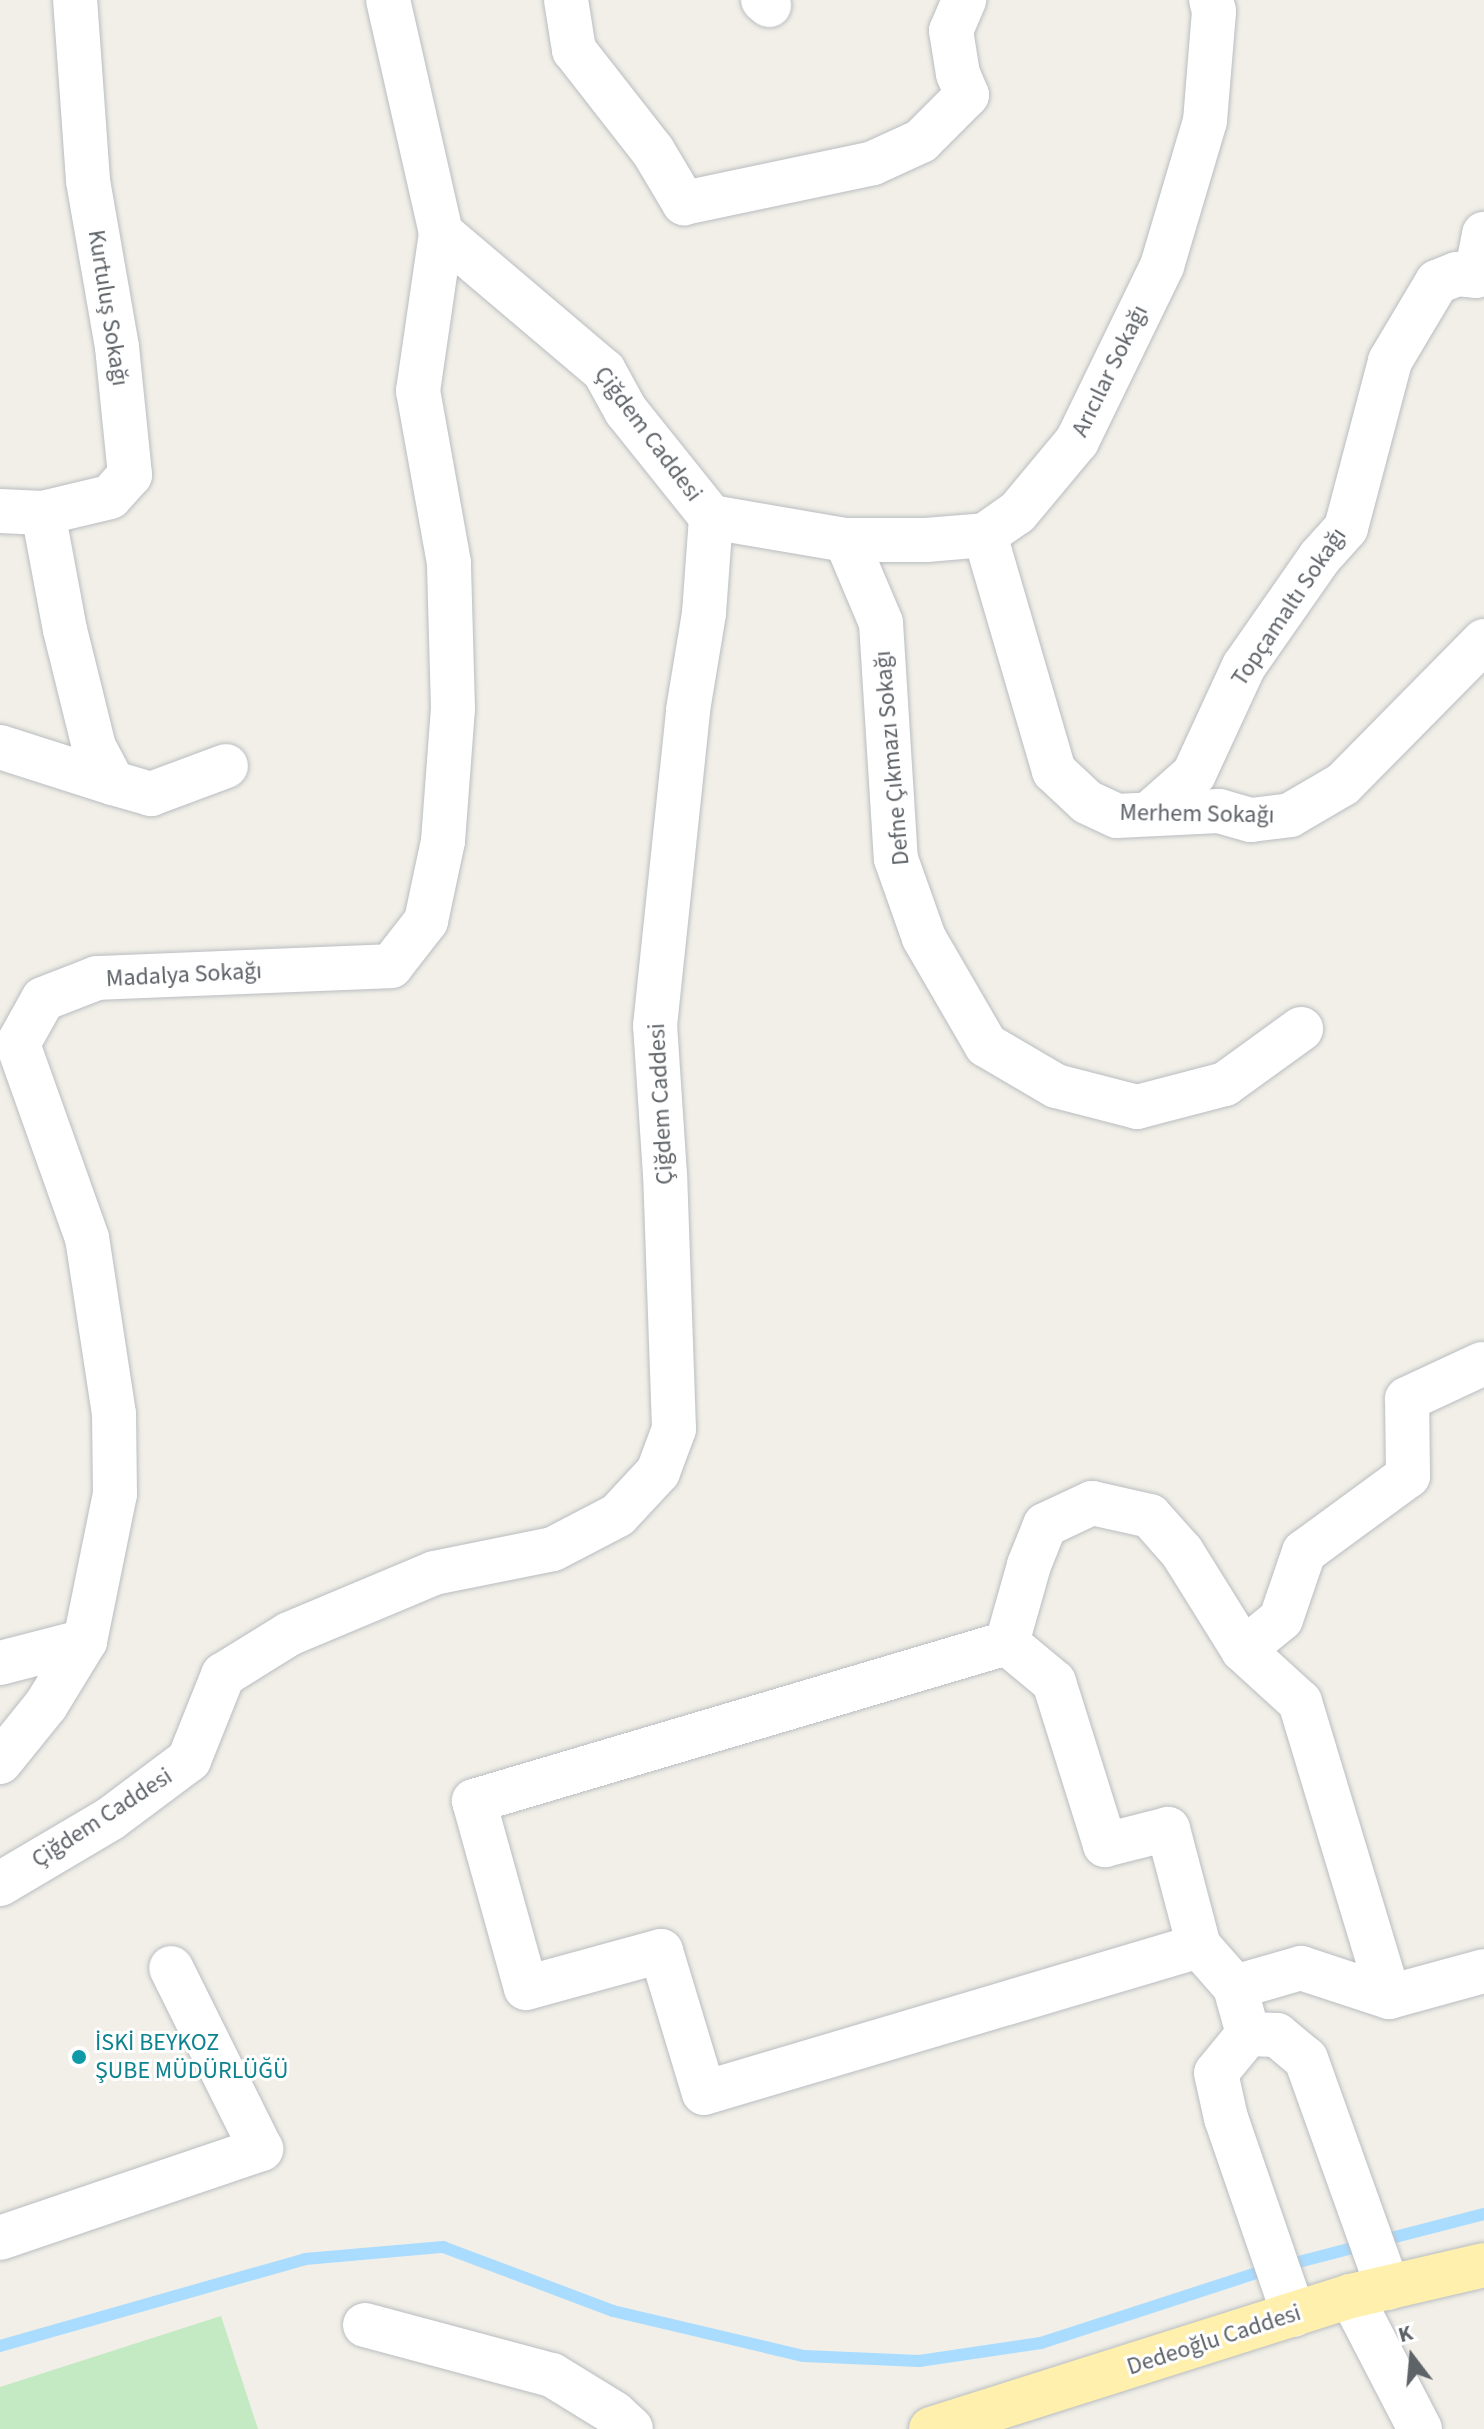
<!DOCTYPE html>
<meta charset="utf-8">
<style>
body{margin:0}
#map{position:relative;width:1484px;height:2429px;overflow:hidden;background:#f1efe7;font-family:"Source Sans 3",sans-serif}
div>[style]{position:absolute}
.green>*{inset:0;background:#c3eac2}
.stream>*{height:12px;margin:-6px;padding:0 6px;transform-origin:6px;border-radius:6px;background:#a9dcff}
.roads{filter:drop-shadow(0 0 2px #b9bdc1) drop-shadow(0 0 2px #b9bdc1)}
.minor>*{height:44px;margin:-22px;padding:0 22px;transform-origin:22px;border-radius:22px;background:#fff}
.major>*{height:44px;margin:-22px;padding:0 22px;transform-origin:22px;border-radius:22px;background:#fff0ae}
.dots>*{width:22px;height:22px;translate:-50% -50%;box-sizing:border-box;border:4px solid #fff;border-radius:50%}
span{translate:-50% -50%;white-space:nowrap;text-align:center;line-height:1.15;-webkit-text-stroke:6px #fff;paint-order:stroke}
.street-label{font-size:24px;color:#5e6368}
.culture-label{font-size:24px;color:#0d838f}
.left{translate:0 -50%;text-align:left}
.north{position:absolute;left:1372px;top:2317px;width:80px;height:80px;-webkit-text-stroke:6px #fff;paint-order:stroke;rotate:344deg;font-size:22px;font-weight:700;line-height:32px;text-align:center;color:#5e6368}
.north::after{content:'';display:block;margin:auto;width:28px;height:36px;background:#5e6368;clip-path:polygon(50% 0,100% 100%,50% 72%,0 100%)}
</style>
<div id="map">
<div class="green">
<div style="clip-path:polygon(221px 2316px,258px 2429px,0 2429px,0 2387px)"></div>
</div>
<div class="stream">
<div style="left:0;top:2346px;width:317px;rotate:-15.9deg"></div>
<div style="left:305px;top:2259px;width:139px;rotate:-5deg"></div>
<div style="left:443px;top:2247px;width:182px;rotate:20.6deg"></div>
<div style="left:613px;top:2311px;width:196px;rotate:13.3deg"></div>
<div style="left:804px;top:2356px;width:115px;rotate:2.5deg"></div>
<div style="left:919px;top:2361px;width:123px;rotate:-8.4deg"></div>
<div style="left:1041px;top:2343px;width:226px;rotate:-18deg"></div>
<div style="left:1256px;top:2273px;width:236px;rotate:-14.5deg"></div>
</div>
<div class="roads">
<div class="minor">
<div style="left:566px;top:0;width:51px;rotate:80.9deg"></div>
<div style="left:574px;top:50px;width:128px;rotate:52deg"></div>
<div style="left:653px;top:151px;width:61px;rotate:59.2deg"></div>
<div style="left:684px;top:203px;width:193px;rotate:-11.9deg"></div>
<div style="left:873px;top:163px;width:53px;rotate:-24.6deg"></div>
<div style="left:921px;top:141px;width:65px;rotate:-45deg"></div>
<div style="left:967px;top:95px;width:23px;rotate:-113deg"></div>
<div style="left:958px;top:74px;width:44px;rotate:-99.2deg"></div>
<div style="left:951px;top:31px;width:34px;rotate:-67deg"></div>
<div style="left:763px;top:0;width:8px;rotate:40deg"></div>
<div style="left:0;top:511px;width:43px;rotate:2.7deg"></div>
<div style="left:43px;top:513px;width:69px;rotate:-13.4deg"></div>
<div style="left:110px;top:497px;width:30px;rotate:-48deg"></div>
<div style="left:130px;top:475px;width:129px;rotate:-95.8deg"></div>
<div style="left:117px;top:347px;width:169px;rotate:-99.9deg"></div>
<div style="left:88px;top:180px;width:180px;rotate:-94.1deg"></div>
<div style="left:711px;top:517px;width:137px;rotate:9.7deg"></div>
<div style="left:846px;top:540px;width:80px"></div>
<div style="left:926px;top:540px;width:59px;rotate:-4.8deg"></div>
<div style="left:985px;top:535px;width:39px;rotate:-35deg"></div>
<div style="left:1017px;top:513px;width:94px;rotate:-50.2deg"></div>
<div style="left:1077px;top:441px;width:195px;rotate:-64.1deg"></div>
<div style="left:1162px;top:266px;width:151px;rotate:-73.5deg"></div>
<div style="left:1205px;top:121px;width:110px;rotate:-85.3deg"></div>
<div style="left:1214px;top:11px;width:11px;rotate:-105deg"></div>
<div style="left:985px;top:535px;width:246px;rotate:73.7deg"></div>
<div style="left:1054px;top:771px;width:45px;rotate:43.2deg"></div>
<div style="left:1087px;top:802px;width:33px;rotate:25deg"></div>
<div style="left:1117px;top:816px;width:102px;rotate:-2.8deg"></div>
<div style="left:1219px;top:811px;width:33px;rotate:16deg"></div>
<div style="left:1251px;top:820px;width:39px;rotate:-7deg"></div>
<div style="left:1290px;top:815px;width:61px;rotate:-30.3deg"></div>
<div style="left:1343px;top:784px;width:201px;rotate:-45.4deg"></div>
<div style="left:846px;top:540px;width:90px;rotate:67.1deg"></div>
<div style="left:881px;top:623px;width:236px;rotate:86.4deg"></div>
<div style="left:896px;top:859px;width:84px;rotate:70.5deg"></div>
<div style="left:924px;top:938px;width:124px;rotate:59.9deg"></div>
<div style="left:986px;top:1045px;width:81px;rotate:30.4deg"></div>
<div style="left:1056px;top:1086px;width:84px;rotate:14.5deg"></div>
<div style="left:1137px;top:1107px;width:91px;rotate:-14.6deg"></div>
<div style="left:1225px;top:1084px;width:94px;rotate:-35.9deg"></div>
<div style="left:0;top:747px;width:119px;rotate:17.7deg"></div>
<div style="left:113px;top:783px;width:41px;rotate:-117.8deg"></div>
<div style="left:94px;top:747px;width:121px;rotate:-103.9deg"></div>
<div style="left:65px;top:630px;width:119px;rotate:-100.6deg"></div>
<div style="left:113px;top:783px;width:40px;rotate:16deg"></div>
<div style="left:151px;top:794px;width:80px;rotate:-20.5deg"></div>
<div style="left:1149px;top:814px;width:60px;rotate:-41.6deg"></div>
<div style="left:1194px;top:774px;width:119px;rotate:-65.2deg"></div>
<div style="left:1244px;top:666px;width:133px;rotate:-55.1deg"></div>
<div style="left:1320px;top:557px;width:39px;rotate:-48deg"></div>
<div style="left:1346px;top:528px;width:173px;rotate:-75.2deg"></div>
<div style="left:1390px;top:361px;width:92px;rotate:-59.3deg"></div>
<div style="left:1437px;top:282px;width:22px;rotate:-22deg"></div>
<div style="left:1457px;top:274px;width:19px;rotate:6deg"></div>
<div style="left:1476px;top:276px;width:43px;rotate:-79.2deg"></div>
<div style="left:1007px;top:1643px;width:556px;rotate:163.49deg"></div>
<div style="left:474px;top:1801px;width:194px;rotate:74.5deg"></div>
<div style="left:526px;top:1988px;width:140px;rotate:-15.3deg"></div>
<div style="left:661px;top:1951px;width:148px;rotate:73.2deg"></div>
<div style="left:704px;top:2093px;width:516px;rotate:-16.54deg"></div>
<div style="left:1199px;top:1946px;width:55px;rotate:48.7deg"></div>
<div style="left:1235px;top:1987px;width:49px;rotate:74.5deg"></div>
<div style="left:1007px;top:1643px;width:81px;rotate:-74.2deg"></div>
<div style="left:1029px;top:1565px;width:43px;rotate:-68.2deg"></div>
<div style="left:1045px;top:1525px;width:52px;rotate:-25.1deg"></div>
<div style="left:1092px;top:1503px;width:59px;rotate:12.6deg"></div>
<div style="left:1150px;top:1516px;width:48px;rotate:48.4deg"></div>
<div style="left:1182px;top:1552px;width:115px;rotate:58.1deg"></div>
<div style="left:1243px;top:1650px;width:77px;rotate:42.4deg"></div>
<div style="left:1300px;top:1702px;width:308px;rotate:73.2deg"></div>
<div style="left:1007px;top:1643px;width:61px;rotate:39.7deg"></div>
<div style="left:1054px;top:1682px;width:171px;rotate:72.6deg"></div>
<div style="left:1105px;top:1845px;width:65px;rotate:-14.3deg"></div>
<div style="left:1168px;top:1829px;width:121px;rotate:75.2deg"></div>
<div style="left:1243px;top:1650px;width:49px;rotate:-39.2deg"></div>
<div style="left:1281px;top:1619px;width:71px;rotate:-71.1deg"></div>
<div style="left:1304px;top:1552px;width:129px;rotate:-36.2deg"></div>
<div style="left:1408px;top:1476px;width:77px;rotate:-90.7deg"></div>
<div style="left:1407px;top:1399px;width:83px;rotate:-25deg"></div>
<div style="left:0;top:1663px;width:88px;rotate:-14.5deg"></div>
<div style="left:0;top:1762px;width:73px;rotate:-51.1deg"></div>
<div style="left:46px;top:1705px;width:75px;rotate:-58.6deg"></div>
<div style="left:85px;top:1641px;width:150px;rotate:-78.5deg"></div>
<div style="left:115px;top:1494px;width:80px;rotate:-90.7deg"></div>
<div style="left:114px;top:1414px;width:178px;rotate:-98.7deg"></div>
<div style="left:87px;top:1238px;width:206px;rotate:-109.6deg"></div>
<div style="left:18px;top:1044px;width:51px;rotate:-60.9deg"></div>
<div style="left:43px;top:999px;width:58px;rotate:-21.3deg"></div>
<div style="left:97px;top:978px;width:294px;rotate:-2.3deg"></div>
<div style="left:391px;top:966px;width:57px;rotate:-52.1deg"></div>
<div style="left:426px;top:921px;width:82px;rotate:-78deg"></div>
<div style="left:443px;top:841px;width:132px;rotate:-85.7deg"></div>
<div style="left:453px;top:709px;width:146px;rotate:-91.6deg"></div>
<div style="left:449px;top:563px;width:175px;rotate:-100.2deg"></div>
<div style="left:418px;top:391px;width:160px;rotate:-81.7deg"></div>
<div style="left:0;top:1884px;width:128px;rotate:-30.6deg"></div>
<div style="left:110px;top:1819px;width:99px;rotate:-36.8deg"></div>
<div style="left:189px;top:1760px;width:92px;rotate:-68.2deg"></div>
<div style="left:223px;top:1675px;width:78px;rotate:-31.8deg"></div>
<div style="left:289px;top:1634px;width:157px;rotate:-22.8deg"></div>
<div style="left:434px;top:1573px;width:121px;rotate:-11.4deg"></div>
<div style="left:553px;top:1549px;width:73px;rotate:-27.6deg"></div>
<div style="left:618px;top:1515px;width:59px;rotate:-47.1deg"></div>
<div style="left:658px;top:1472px;width:46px;rotate:-69.6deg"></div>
<div style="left:674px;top:1429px;width:254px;rotate:-92deg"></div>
<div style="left:665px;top:1175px;width:149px;rotate:-93.8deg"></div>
<div style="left:655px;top:1026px;width:318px;rotate:-84deg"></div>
<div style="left:688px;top:710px;width:98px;rotate:-80.6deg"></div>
<div style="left:704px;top:613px;width:96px;rotate:-85.8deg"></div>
<div style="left:711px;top:517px;width:136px;rotate:-128.7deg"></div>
<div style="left:626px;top:411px;width:46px;rotate:-118.8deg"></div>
<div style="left:604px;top:371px;width:214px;rotate:-139.7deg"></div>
<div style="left:441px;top:233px;width:239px;rotate:-102.8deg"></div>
<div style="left:1235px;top:1987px;width:69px;rotate:-16.1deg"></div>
<div style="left:1301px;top:1968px;width:93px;rotate:18.2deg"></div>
<div style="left:1389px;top:1997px;width:98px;rotate:-15.3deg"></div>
<div style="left:1248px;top:2034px;width:29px;rotate:2deg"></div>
<div style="left:1277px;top:2035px;width:38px;rotate:40deg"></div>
<div style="left:1306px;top:2059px;width:243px;rotate:70.3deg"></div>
<div style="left:1248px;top:2034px;width:50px;rotate:129.4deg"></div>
<div style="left:1216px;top:2073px;width:46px;rotate:77.5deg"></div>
<div style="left:1226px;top:2118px;width:208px;rotate:71deg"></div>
<div style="left:0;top:2238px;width:276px;rotate:-18.8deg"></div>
<div style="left:261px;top:2149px;width:202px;rotate:-116.4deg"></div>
<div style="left:1351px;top:2296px;width:150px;rotate:62.6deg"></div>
<div style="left:365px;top:2325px;width:194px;rotate:15deg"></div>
<div style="left:552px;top:2375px;width:73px;rotate:31.5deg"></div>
<div style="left:614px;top:2413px;width:23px;rotate:43deg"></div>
</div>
<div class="major">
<div style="left:931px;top:2429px;width:441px;rotate:-17.6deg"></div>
<div style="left:1351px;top:2296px;width:137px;rotate:-13.1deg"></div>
</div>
</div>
<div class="dots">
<div style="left:79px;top:2057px;background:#0f9aa8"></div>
</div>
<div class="street-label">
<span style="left:108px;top:308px;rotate:81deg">Kurtuluş Sokağı</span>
<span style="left:1110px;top:371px;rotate:-64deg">Arıcılar Sokağı</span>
<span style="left:648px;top:434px;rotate:53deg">Çiğdem Caddesi</span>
<span style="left:1289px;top:607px;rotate:-56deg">Topçamaltı Sokağı</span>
<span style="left:892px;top:758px;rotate:-95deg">Defne Çıkmazı Sokağı</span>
<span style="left:1197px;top:814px;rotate:1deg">Merhem Sokağı</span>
<span style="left:184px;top:975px;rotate:-3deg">Madalya Sokağı</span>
<span style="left:661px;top:1104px;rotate:-93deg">Çiğdem Caddesi</span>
<span style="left:102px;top:1818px;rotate:-33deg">Çiğdem Caddesi</span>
<span style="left:1214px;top:2340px;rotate:-18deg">Dedeoğlu Caddesi</span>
</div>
<div class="culture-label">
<span class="left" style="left:95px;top:2057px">İSKİ BEYKOZ<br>ŞUBE MÜDÜRLÜĞÜ</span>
</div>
<div class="north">K</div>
</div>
